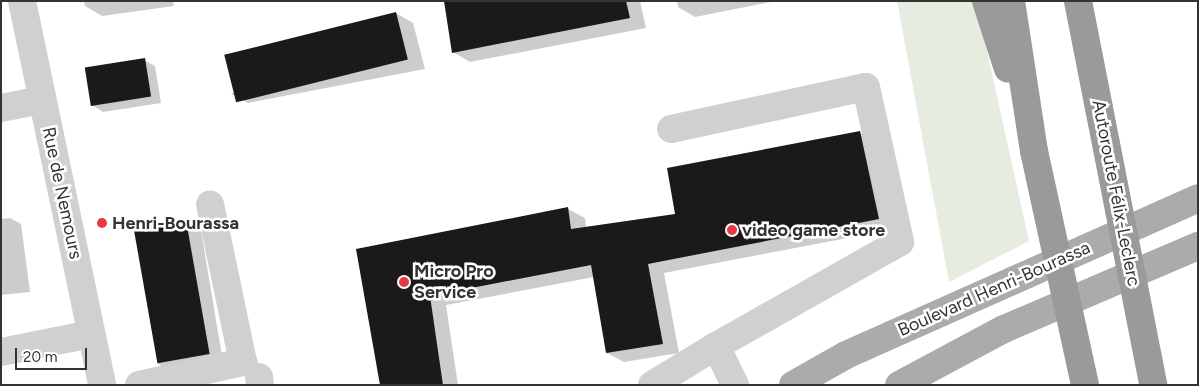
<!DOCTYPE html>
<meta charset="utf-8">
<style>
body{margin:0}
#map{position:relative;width:1199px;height:386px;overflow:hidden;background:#fff;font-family:Figtree,sans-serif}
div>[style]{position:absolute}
.green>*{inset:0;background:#e6ecdf}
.shadow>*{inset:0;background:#0003}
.building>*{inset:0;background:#1a1a1a;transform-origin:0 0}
.minor>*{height:28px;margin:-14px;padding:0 14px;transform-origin:14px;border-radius:14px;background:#d0d0d0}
.major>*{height:28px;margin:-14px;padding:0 14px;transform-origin:14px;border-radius:14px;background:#ababab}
.highway>*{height:28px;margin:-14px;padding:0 14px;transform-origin:14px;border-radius:14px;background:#9a9a9a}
.dots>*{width:14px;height:14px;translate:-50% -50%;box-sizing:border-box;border:2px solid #fff;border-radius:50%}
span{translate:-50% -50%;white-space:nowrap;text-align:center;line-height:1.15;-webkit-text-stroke:5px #fff;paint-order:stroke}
.street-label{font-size:18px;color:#333}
.poi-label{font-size:18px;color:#333;font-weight:700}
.left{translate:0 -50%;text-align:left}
.frame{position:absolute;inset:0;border:2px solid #333;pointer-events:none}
.scale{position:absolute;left:15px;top:348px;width:72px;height:22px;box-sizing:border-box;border:2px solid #333;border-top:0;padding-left:6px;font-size:15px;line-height:18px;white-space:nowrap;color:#333;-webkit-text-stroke:4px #fff;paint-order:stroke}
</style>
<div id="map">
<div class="green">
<div style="clip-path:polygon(897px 1px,976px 1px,1029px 241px,949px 282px)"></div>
</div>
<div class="shadow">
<div style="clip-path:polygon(84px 1px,173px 1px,174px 6px,102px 16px,85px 6px)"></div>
<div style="clip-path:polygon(459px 1px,640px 1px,646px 28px,470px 62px,453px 52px)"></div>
<div style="clip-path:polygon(677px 1px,776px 1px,695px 17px,678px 7px)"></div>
<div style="clip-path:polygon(396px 13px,413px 23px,425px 69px,248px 103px,231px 94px)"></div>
<div style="clip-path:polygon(144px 60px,155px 66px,161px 103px,103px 112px,92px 105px)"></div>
<div style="clip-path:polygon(859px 132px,876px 142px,895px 229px,664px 273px,679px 353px,624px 362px,607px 353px,594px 277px,446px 305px,458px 385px,382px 385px,358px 250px,568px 209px,585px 218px,586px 228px,677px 215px)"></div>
<div style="clip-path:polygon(10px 218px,21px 224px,30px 292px,1px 295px,1px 219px)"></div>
<div style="clip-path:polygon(186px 222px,201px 230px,223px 362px,173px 373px,158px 364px)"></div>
</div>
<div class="building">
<div style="clip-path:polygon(444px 1px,626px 1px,630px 18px,452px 53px)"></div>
<div style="left:396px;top:12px;width:49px;height:177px;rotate:76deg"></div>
<div style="left:145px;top:58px;width:39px;height:61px;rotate:81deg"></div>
<div style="clip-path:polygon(860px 131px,879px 219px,648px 264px,663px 344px,606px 353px,591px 265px,430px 296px,443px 385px,380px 385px,356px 249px,568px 207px,571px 229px,675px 214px,667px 168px)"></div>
<div style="left:186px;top:220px;width:136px;height:53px;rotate:80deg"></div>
</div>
<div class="minor">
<div style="left:22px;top:1px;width:392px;rotate:78.2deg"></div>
<div style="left:1px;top:108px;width:41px;rotate:-11.3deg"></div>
<div style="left:671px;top:129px;width:199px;rotate:-12.2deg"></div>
<div style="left:866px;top:87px;width:159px;rotate:77.6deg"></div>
<div style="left:900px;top:242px;width:211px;rotate:150.5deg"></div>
<div style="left:716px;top:346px;width:43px;rotate:64deg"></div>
<div style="left:1px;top:352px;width:92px;rotate:-11.3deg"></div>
<div style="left:259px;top:377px;width:8px;rotate:83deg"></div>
<div style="left:139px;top:385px;width:107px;rotate:-12.5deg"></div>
<div style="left:243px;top:362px;width:161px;rotate:-101.8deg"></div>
<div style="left:652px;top:385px;width:75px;rotate:-31.4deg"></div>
</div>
<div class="major">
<div style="left:793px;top:385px;width:61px;rotate:-29.5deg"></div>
<div style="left:846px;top:355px;width:385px;rotate:-24deg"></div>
<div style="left:899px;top:385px;width:119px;rotate:-28.1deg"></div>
<div style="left:1004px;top:329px;width:211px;rotate:-23.2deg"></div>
</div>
<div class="highway">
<div style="left:986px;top:1px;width:71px;rotate:72.1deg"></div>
<div style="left:1011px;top:1px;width:152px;rotate:81.3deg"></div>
<div style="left:1034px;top:151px;width:239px;rotate:77.7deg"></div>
<div style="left:1078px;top:1px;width:391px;rotate:78.9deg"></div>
</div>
<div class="dots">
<div style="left:102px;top:223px;background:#e63946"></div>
<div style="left:732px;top:230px;background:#e63946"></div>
<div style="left:404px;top:282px;background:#e63946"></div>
</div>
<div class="street-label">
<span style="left:62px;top:193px;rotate:78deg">Rue de Nemours</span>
<span style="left:1116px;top:193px;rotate:79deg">Autoroute Félix-Leclerc</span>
<span style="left:994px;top:289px;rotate:-24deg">Boulevard Henri-Bourassa</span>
</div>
<div class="poi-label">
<span class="left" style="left:112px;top:223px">Henri-Bourassa</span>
<span class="left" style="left:742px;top:230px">video game store</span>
<span class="left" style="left:414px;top:282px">Micro Pro<br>Service</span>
</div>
<div class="frame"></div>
<div class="scale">20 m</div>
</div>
